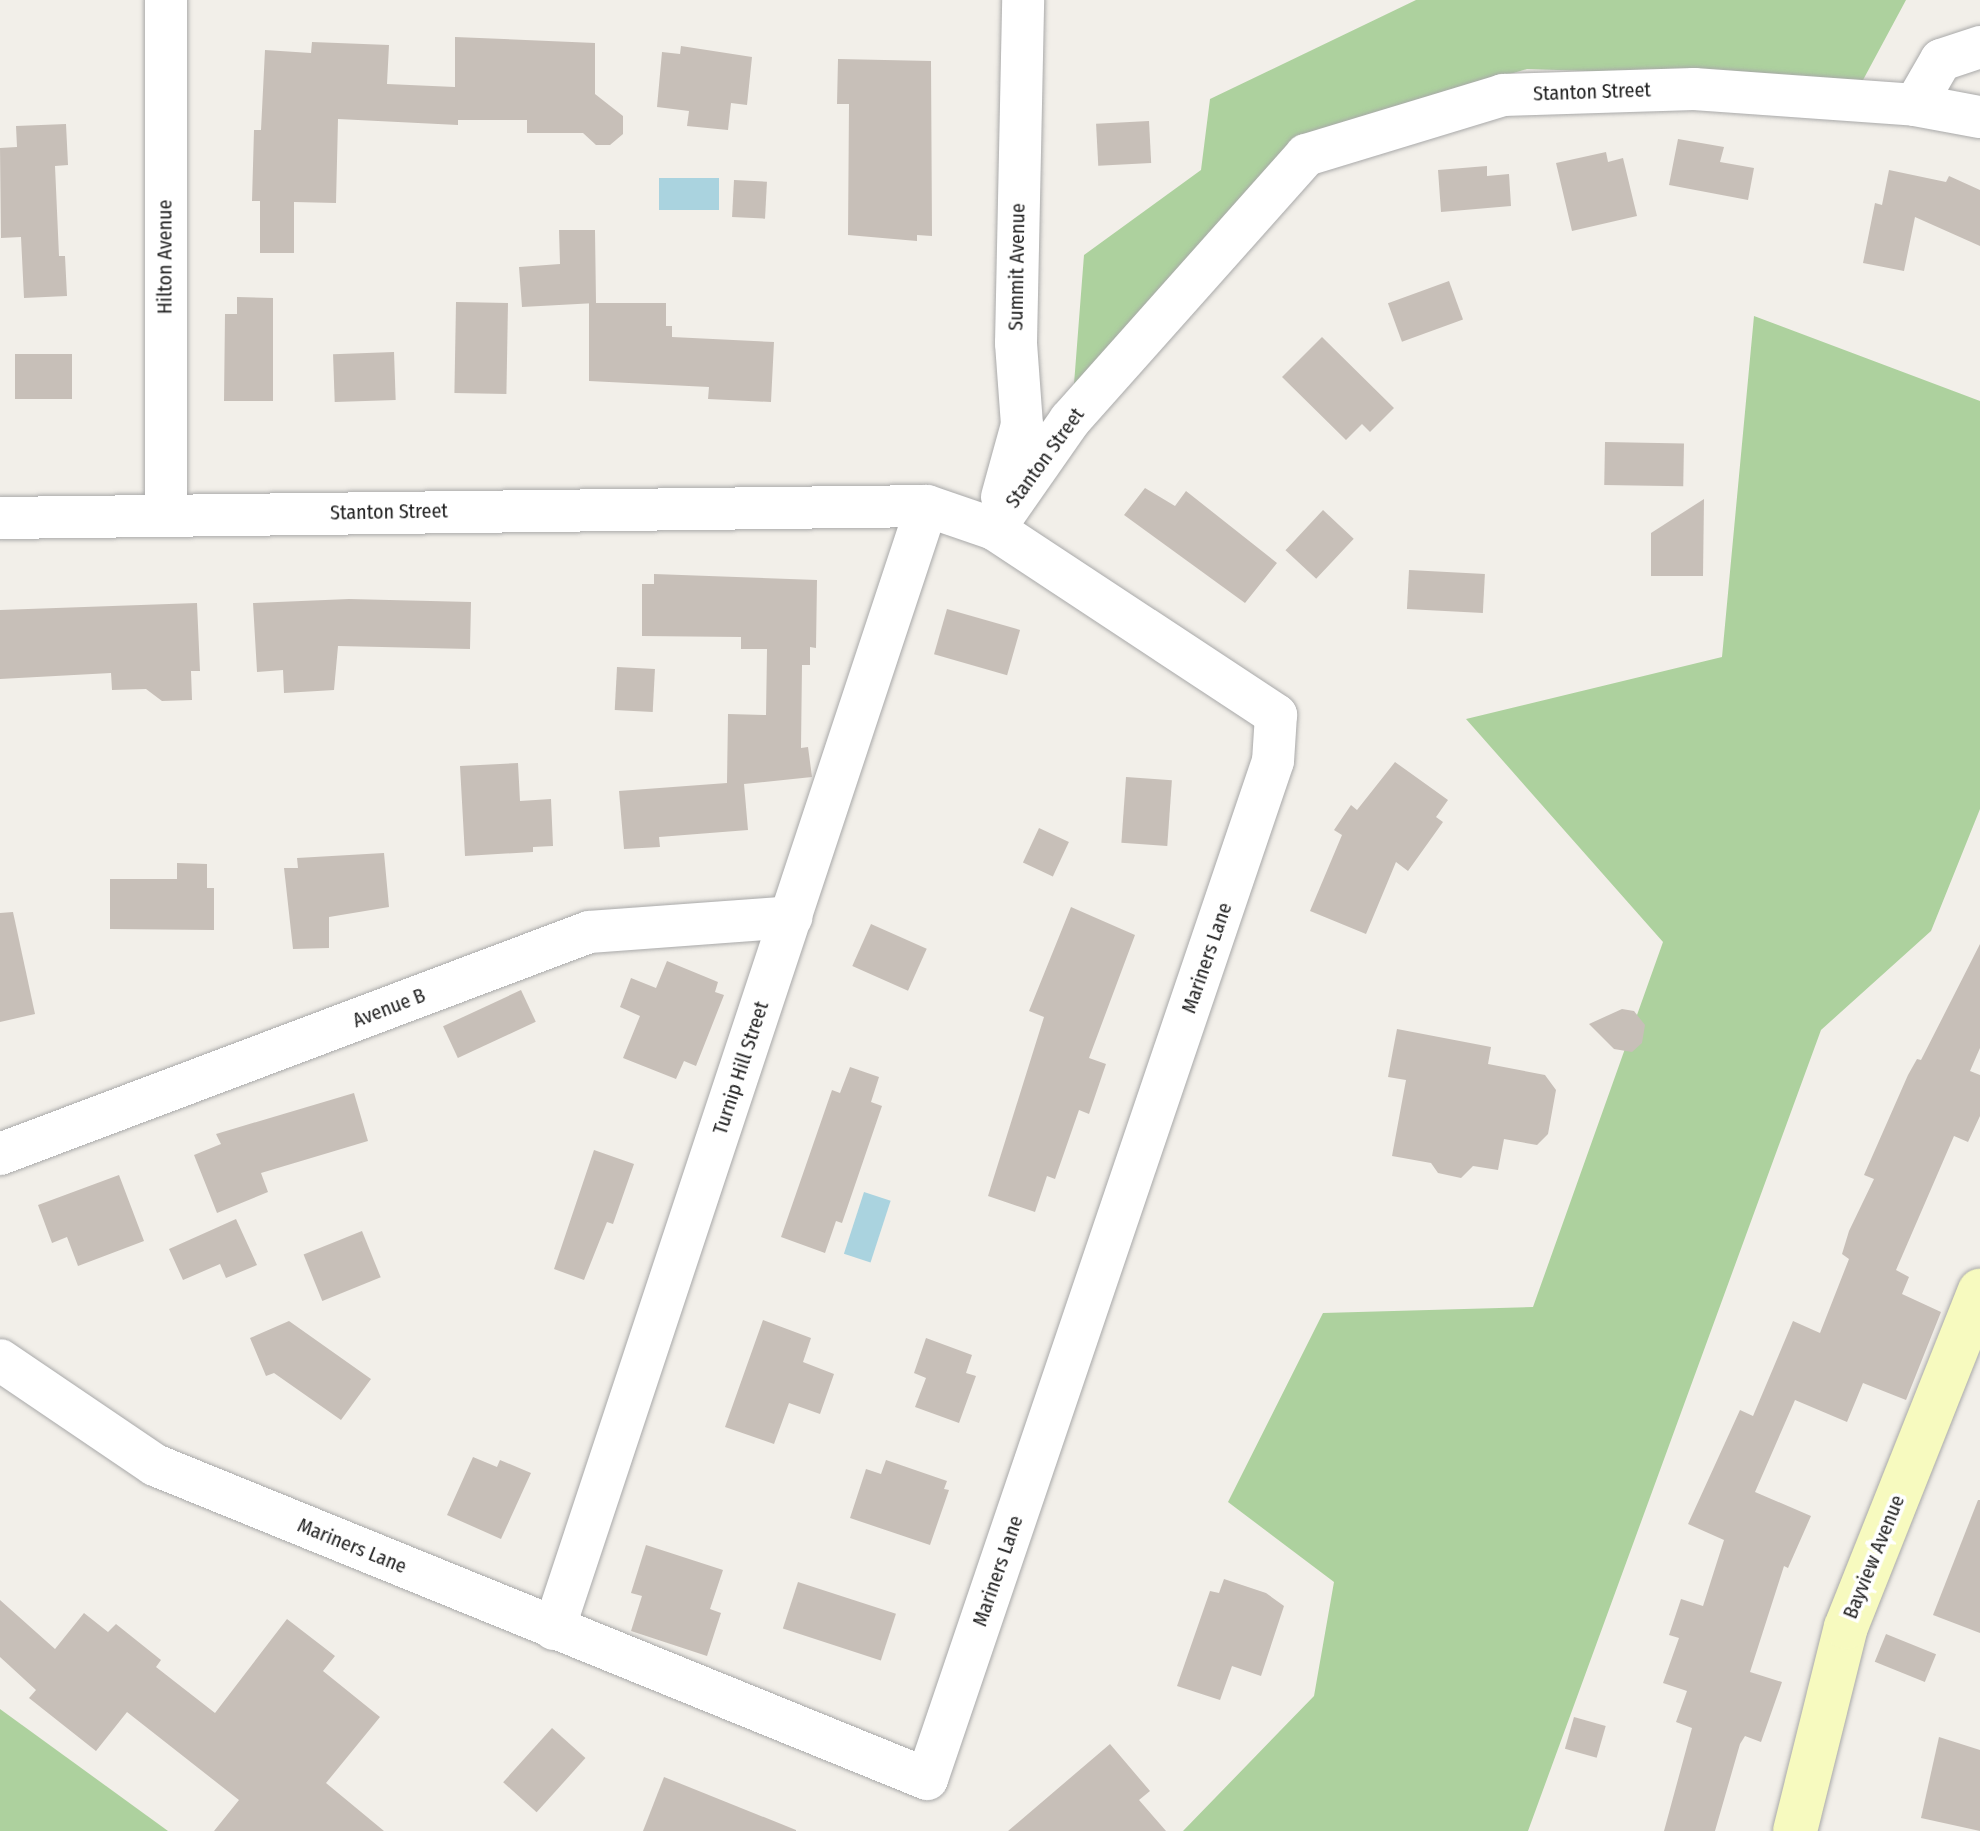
<!DOCTYPE html>
<style>
body{margin:0}
#map{position:relative;width:1980px;height:1831px;overflow:hidden;background:#f2efe9;font-family:"Fira Sans Condensed",sans-serif}
div>[style]{position:absolute}
.forest>*{inset:0;background:#add19e}
.water>*{inset:0;background:#aad3df;transform-origin:0 0}
.building>*{inset:0;background:#c7bfb8;transform-origin:0 0}
.roads{filter:drop-shadow(0 0 2px #a9a9a9) drop-shadow(0 0 2px #a9a9a9)}
.minor>*{height:42px;margin:-21px;padding:0 21px;transform-origin:21px;border-radius:21px;background:#fff}
.secondary>*{height:44px;margin:-22px;padding:0 22px;transform-origin:22px;border-radius:22px;background:#f7fabf}
span{translate:-50% -50%;white-space:nowrap;text-align:center;line-height:1.15;-webkit-text-stroke:7px #fff;paint-order:stroke}
.street-label{font-size:20px;color:#222}
</style>
<div id="map">
<div class="forest">
<div style="clip-path:polygon(1416px 0,1906px 0,1863px 80px,1527px 69px,1317px 132px,1074px 384px,1084px 255px,1201px 170px,1210px 99px)"></div>
<div style="clip-path:polygon(1754px 316px,1980px 401px,1980px 809px,1931px 931px,1821px 1030px,1528px 1831px,1183px 1831px,1314px 1696px,1334px 1582px,1228px 1502px,1323px 1313px,1533px 1307px,1663px 942px,1466px 719px,1722px 657px)"></div>
<div style="clip-path:polygon(0 1709px,168px 1831px,0 1831px)"></div>
</div>
<div class="water">
<div style="left:659px;top:178px;width:60px;height:32px"></div>
<div style="left:864px;top:1192px;width:28px;height:65px;rotate:18deg"></div>
</div>
<div class="building">
<div style="clip-path:polygon(455px 37px,595px 43px,595px 94px,623px 116px,623px 134px,610px 145px,596px 145px,583px 133px,527px 133px,527px 120px,458px 120px,458px 125px,338px 119px,336px 203px,294px 202px,294px 253px,260px 253px,260px 201px,252px 201px,254px 130px,261px 130px,265px 50px,311px 53px,312px 42px,389px 45px,387px 84px,455px 87px)"></div>
<div style="clip-path:polygon(681px 46px,752px 57px,747px 105px,731px 103px,728px 130px,687px 126px,689px 111px,657px 107px,662px 52px,680px 54px)"></div>
<div style="clip-path:polygon(838px 59px,931px 61px,932px 236px,917px 235px,917px 241px,848px 235px,849px 104px,837px 104px)"></div>
<div style="left:1149px;top:121px;width:42px;height:53px;rotate:87deg"></div>
<div style="clip-path:polygon(66px 124px,68px 165px,55px 166px,59px 256px,65px 256px,67px 296px,24px 298px,21px 237px,1px 238px,0 148px,17px 147px,16px 126px)"></div>
<div style="clip-path:polygon(1678px 139px,1724px 147px,1720px 162px,1754px 168px,1748px 200px,1669px 185px)"></div>
<div style="clip-path:polygon(1606px 152px,1608px 162px,1623px 158px,1637px 216px,1572px 231px,1556px 163px)"></div>
<div style="clip-path:polygon(1487px 166px,1487px 176px,1509px 174px,1511px 206px,1441px 212px,1438px 170px)"></div>
<div style="clip-path:polygon(1889px 170px,1946px 182px,1949px 176px,1980px 190px,1980px 246px,1915px 217px,1904px 271px,1863px 263px,1875px 203px,1882px 205px)"></div>
<div style="left:734px;top:180px;width:33px;height:37px;rotate:3deg"></div>
<div style="clip-path:polygon(559px 230px,595px 230px,596px 303px,522px 307px,519px 267px,560px 264px)"></div>
<div style="left:1449px;top:281px;width:41px;height:65px;rotate:70deg"></div>
<div style="clip-path:polygon(237px 297px,273px 298px,273px 401px,224px 401px,225px 314px,237px 314px)"></div>
<div style="left:456px;top:302px;width:52px;height:91px;rotate:1deg"></div>
<div style="clip-path:polygon(589px 303px,666px 303px,666px 326px,672px 326px,672px 337px,774px 342px,771px 402px,708px 399px,709px 387px,589px 381px)"></div>
<div style="clip-path:polygon(1322px 337px,1394px 408px,1370px 432px,1362px 424px,1346px 440px,1282px 377px)"></div>
<div style="left:394px;top:352px;width:48px;height:61px;rotate:88deg"></div>
<div style="left:15px;top:354px;width:57px;height:45px"></div>
<div style="left:1605px;top:442px;width:79px;height:43px;rotate:1deg"></div>
<div style="clip-path:polygon(1145px 488px,1175px 506px,1186px 491px,1277px 563px,1245px 603px,1124px 515px)"></div>
<div style="clip-path:polygon(1704px 499px,1703px 576px,1651px 576px,1651px 533px)"></div>
<div style="left:1323px;top:510px;width:42px;height:55px;rotate:43deg"></div>
<div style="left:1409px;top:570px;width:76px;height:39px;rotate:3deg"></div>
<div style="clip-path:polygon(654px 574px,817px 580px,816px 648px,810px 647px,810px 665px,802px 665px,801px 748px,808px 747px,812px 777px,744px 784px,748px 830px,659px 837px,660px 847px,624px 849px,619px 791px,727px 783px,728px 714px,766px 715px,767px 649px,741px 649px,741px 637px,642px 636px,642px 584px,654px 584px)"></div>
<div style="clip-path:polygon(349px 599px,471px 602px,470px 649px,338px 646px,334px 690px,284px 693px,283px 670px,257px 672px,253px 603px)"></div>
<div style="clip-path:polygon(197px 603px,200px 671px,191px 671px,192px 700px,162px 701px,146px 689px,112px 690px,111px 673px,0 679px,0 610px)"></div>
<div style="left:947px;top:609px;width:76px;height:47px;rotate:16deg"></div>
<div style="left:617px;top:667px;width:38px;height:43px;rotate:3deg"></div>
<div style="clip-path:polygon(1395px 762px,1448px 800px,1436px 817px,1443px 822px,1408px 871px,1396px 862px,1366px 934px,1310px 911px,1342px 835px,1334px 830px,1351px 805px,1357px 810px)"></div>
<div style="clip-path:polygon(518px 763px,520px 801px,551px 799px,553px 846px,533px 847px,533px 852px,465px 856px,460px 766px)"></div>
<div style="left:1126px;top:777px;width:46px;height:66px;rotate:4deg"></div>
<div style="left:1039px;top:828px;width:33px;height:38px;rotate:25deg"></div>
<div style="clip-path:polygon(384px 853px,389px 907px,329px 917px,329px 948px,293px 949px,284px 868px,298px 868px,297px 858px)"></div>
<div style="clip-path:polygon(177px 863px,207px 864px,207px 888px,214px 888px,214px 930px,110px 929px,110px 879px,177px 879px)"></div>
<div style="clip-path:polygon(1071px 907px,1135px 935px,1089px 1058px,1106px 1064px,1089px 1114px,1079px 1110px,1055px 1179px,1047px 1176px,1035px 1212px,988px 1196px,1044px 1017px,1029px 1011px)"></div>
<div style="clip-path:polygon(13px 912px,35px 1014px,0 1022px,0 913px)"></div>
<div style="left:871px;top:924px;width:61px;height:46px;rotate:24deg"></div>
<div style="clip-path:polygon(1980px 944px,1980px 1048px,1970px 1071px,1980px 1075px,1980px 1116px,1968px 1142px,1954px 1136px,1896px 1270px,1909px 1277px,1902px 1294px,1941px 1312px,1906px 1400px,1863px 1383px,1847px 1422px,1795px 1400px,1755px 1492px,1811px 1516px,1788px 1568px,1784px 1566px,1750px 1672px,1782px 1682px,1761px 1742px,1745px 1736px,1740px 1744px,1715px 1831px,1664px 1831px,1692px 1728px,1676px 1722px,1687px 1691px,1663px 1683px,1679px 1638px,1669px 1635px,1681px 1599px,1703px 1606px,1724px 1540px,1688px 1524px,1740px 1410px,1753px 1416px,1793px 1321px,1820px 1333px,1849px 1259px,1842px 1254px,1849px 1231px,1874px 1179px,1864px 1175px,1908px 1075px,1917px 1059px,1921px 1060px)"></div>
<div style="clip-path:polygon(667px 961px,718px 982px,715px 992px,724px 995px,696px 1066px,684px 1061px,676px 1079px,623px 1058px,640px 1016px,620px 1007px,631px 978px,656px 988px)"></div>
<div style="left:521px;top:990px;width:35px;height:86px;rotate:65deg"></div>
<div style="clip-path:polygon(1622px 1009px,1634px 1011px,1645px 1025px,1642px 1043px,1632px 1052px,1614px 1049px,1589px 1024px)"></div>
<div style="clip-path:polygon(1397px 1029px,1491px 1047px,1488px 1064px,1545px 1075px,1556px 1090px,1548px 1134px,1537px 1145px,1504px 1139px,1498px 1170px,1473px 1166px,1461px 1178px,1438px 1173px,1431px 1163px,1392px 1156px,1406px 1080px,1388px 1077px)"></div>
<div style="clip-path:polygon(850px 1067px,879px 1077px,871px 1102px,882px 1106px,842px 1223px,836px 1221px,825px 1253px,781px 1237px,832px 1090px,840px 1093px)"></div>
<div style="clip-path:polygon(354px 1093px,368px 1141px,261px 1173px,268px 1192px,217px 1213px,194px 1155px,221px 1144px,216px 1134px)"></div>
<div style="clip-path:polygon(594px 1150px,634px 1164px,613px 1224px,607px 1222px,584px 1280px,554px 1269px)"></div>
<div style="clip-path:polygon(119px 1175px,144px 1241px,78px 1266px,67px 1237px,52px 1243px,38px 1205px)"></div>
<div style="clip-path:polygon(236px 1219px,257px 1265px,226px 1278px,220px 1264px,183px 1280px,169px 1249px)"></div>
<div style="left:362px;top:1231px;width:50px;height:63px;rotate:68deg"></div>
<div style="clip-path:polygon(763px 1320px,811px 1338px,803px 1362px,834px 1374px,820px 1414px,789px 1403px,774px 1444px,725px 1427px)"></div>
<div style="clip-path:polygon(289px 1321px,371px 1379px,341px 1420px,274px 1373px,266px 1376px,250px 1338px)"></div>
<div style="clip-path:polygon(926px 1338px,972px 1355px,966px 1373px,976px 1376px,959px 1423px,915px 1407px,926px 1378px,914px 1373px)"></div>
<div style="clip-path:polygon(473px 1457px,497px 1467px,500px 1460px,531px 1473px,501px 1539px,447px 1515px)"></div>
<div style="clip-path:polygon(886px 1460px,947px 1481px,944px 1489px,949px 1490px,930px 1545px,850px 1518px,866px 1469px,881px 1474px)"></div>
<div style="clip-path:polygon(1978px 1500px,1980px 1500px,1980px 1633px,1933px 1615px)"></div>
<div style="clip-path:polygon(646px 1545px,723px 1570px,710px 1609px,721px 1613px,707px 1656px,631px 1631px,642px 1596px,631px 1593px)"></div>
<div style="clip-path:polygon(1224px 1579px,1266px 1593px,1284px 1606px,1261px 1676px,1232px 1666px,1220px 1700px,1177px 1686px,1210px 1591px,1219px 1593px)"></div>
<div style="left:798px;top:1582px;width:103px;height:49px;rotate:18deg"></div>
<div style="clip-path:polygon(0 1600px,55px 1649px,84px 1613px,108px 1632px,116px 1624px,161px 1660px,156px 1667px,215px 1713px,287px 1619px,335px 1656px,323px 1671px,380px 1717px,326px 1783px,384px 1831px,214px 1831px,239px 1800px,127px 1712px,96px 1751px,29px 1698px,36px 1690px,0 1657px)"></div>
<div style="left:1886px;top:1634px;width:54px;height:30px;rotate:22deg"></div>
<div style="left:1574px;top:1717px;width:33px;height:33px;rotate:16deg"></div>
<div style="left:552px;top:1728px;width:45px;height:73px;rotate:42deg"></div>
<div style="clip-path:polygon(1939px 1737px,1980px 1750px,1980px 1831px,1921px 1818px)"></div>
<div style="clip-path:polygon(1110px 1744px,1150px 1791px,1139px 1800px,1166px 1831px,1008px 1831px)"></div>
<div style="clip-path:polygon(664px 1777px,796px 1830px,796px 1831px,643px 1831px)"></div>
</div>
<div class="roads">
<div class="minor">
<div style="left:166px;top:0;width:514px;rotate:90deg"></div>
<div style="left:1915px;top:105px;width:52px;rotate:-60deg"></div>
<div style="left:1941px;top:60px;width:41px;rotate:-18.4deg"></div>
<div style="left:1002px;top:497px;width:75px;rotate:-74.5deg"></div>
<div style="left:1022px;top:425px;width:82px;rotate:-94.2deg"></div>
<div style="left:1016px;top:343px;width:343px;rotate:-88.8deg"></div>
<div style="left:0;top:518px;width:927px;rotate:-0.74deg"></div>
<div style="left:927px;top:506px;width:71px;rotate:18.9deg"></div>
<div style="left:994px;top:529px;width:338px;rotate:33.4deg"></div>
<div style="left:1276px;top:715px;width:46px;rotate:93.7deg"></div>
<div style="left:1273px;top:761px;width:1075px;rotate:108.77deg"></div>
<div style="left:927px;top:1779px;width:833px;rotate:-157.87deg"></div>
<div style="left:155px;top:1465px;width:187px;rotate:-145.9deg"></div>
<div style="left:994px;top:529px;width:133px;rotate:-55.1deg"></div>
<div style="left:1070px;top:420px;width:355px;rotate:-48.3deg"></div>
<div style="left:1306px;top:155px;width:206px;rotate:-16.9deg"></div>
<div style="left:1503px;top:95px;width:191px;rotate:-1.8deg"></div>
<div style="left:1694px;top:89px;width:222px;rotate:4.1deg"></div>
<div style="left:1915px;top:105px;width:66px;rotate:10.5deg"></div>
<div style="left:0;top:1154px;width:629px;rotate:-20.65deg"></div>
<div style="left:589px;top:932px;width:203px;rotate:-4.2deg"></div>
<div style="left:554px;top:1629px;width:1183px;rotate:-71.63deg"></div>
</div>
<div class="secondary">
<div style="left:1795px;top:1831px;width:210px;rotate:-76deg"></div>
<div style="left:1846px;top:1627px;width:362px;rotate:-68.3deg"></div>
</div>
</div>
<div class="street-label">
<span style="left:1592px;top:92px;rotate:-2deg">Stanton Street</span>
<span style="left:165px;top:257px;rotate:-90deg">Hilton Avenue</span>
<span style="left:1017px;top:267px;rotate:-89deg">Summit Avenue</span>
<span style="left:1045px;top:458px;rotate:-54deg">Stanton Street</span>
<span style="left:389px;top:512px;rotate:-1deg">Stanton Street</span>
<span style="left:1207px;top:958px;rotate:-71deg">Mariners Lane</span>
<span style="left:389px;top:1008px;rotate:-21deg">Avenue B</span>
<span style="left:741px;top:1068px;rotate:-72deg">Turnip Hill Street</span>
<span style="left:352px;top:1546px;rotate:22deg">Mariners Lane</span>
<span style="left:1874px;top:1557px;rotate:-68deg">Bayview Avenue</span>
<span style="left:998px;top:1571px;rotate:-71deg">Mariners Lane</span>
</div>
</div>
